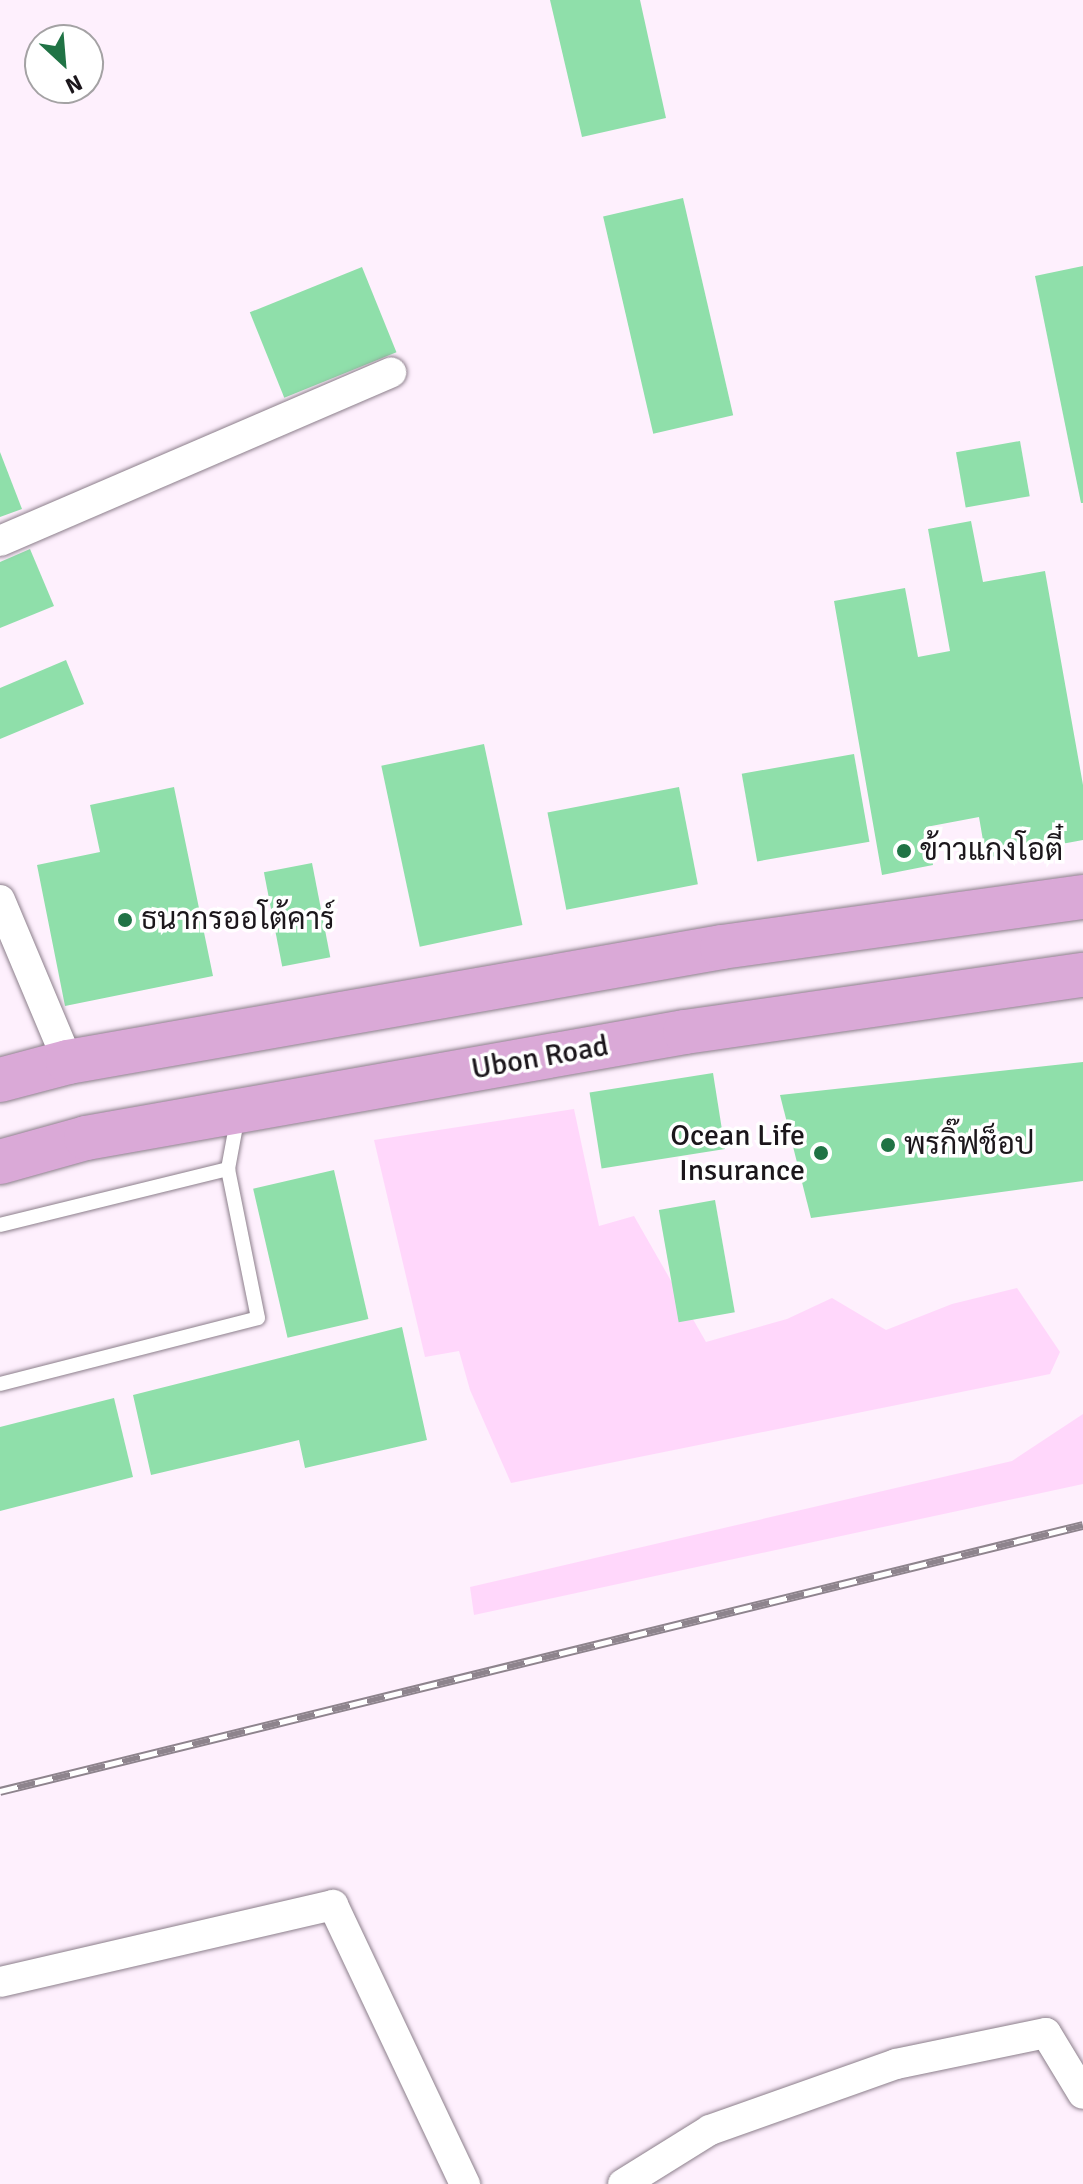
<!DOCTYPE html>
<meta charset="utf-8">
<style>
body{margin:0}
#map{position:relative;width:1083px;height:2184px;overflow:hidden;background:#fef0fd;font-family:Signika,Sarabun,sans-serif}
div>[style]{position:absolute}
.green>*{inset:0;background:#ffd7fb}
.building>*{inset:0;background:#8fdfaa;transform-origin:0 0}
.roads{filter:drop-shadow(0 0 2px #8c7f8b) drop-shadow(0 0 2px #8c7f8b)}
.service>*{height:14px;margin:-7px;padding:0 7px;transform-origin:7px;border-radius:7px;background:#fff}
.minor>*{height:30px;margin:-15px;padding:0 15px;transform-origin:15px;border-radius:15px;background:#fff}
.primary>*{height:44px;margin:-22px;padding:0 22px;transform-origin:22px;border-radius:22px;background:#daa9d7}
.rail>*{height:9px;margin-top:-4.5px;transform-origin:0;background:repeating-linear-gradient(90deg,#fff 0 18px,#8e848d 0 36px);box-sizing:border-box;border-block:2px solid #8e848d}
.dots>*{width:22px;height:22px;translate:-50% -50%;box-sizing:border-box;border:4px solid #fff;border-radius:50%}
span{translate:-50% -50%;white-space:nowrap;text-align:center;line-height:1.15;-webkit-text-stroke:7px #fff;paint-order:stroke}
.poi-label{font-size:30px;color:#1b161b}
.left{translate:0 -50%;text-align:left}
.right{translate:-100% -50%;text-align:right}
.street-label{font-size:30px;color:#1b161b}
.north{position:absolute;left:24px;top:24px;width:80px;height:80px;box-sizing:border-box;background:#fff;border:2px solid #a4a2a4;border-radius:50%;rotate:154deg;font-size:22px;font-weight:700;line-height:32px;text-align:center;color:#1b161b}
.north::after{content:'';display:block;margin:auto;width:28px;height:36px;background:#207345;clip-path:polygon(50% 0,100% 100%,50% 72%,0 100%)}
</style>
<div id="map">
<div class="green">
<div style="clip-path:polygon(574px 1109px,599px 1226px,634px 1216px,706px 1342px,787px 1319px,832px 1298px,886px 1330px,952px 1304px,1017px 1288px,1060px 1352px,1050px 1374px,511px 1483px,470px 1390px,459px 1351px,425px 1357px,374px 1140px)"></div>
<div style="clip-path:polygon(1083px 1414px,1083px 1484px,474px 1615px,470px 1587px,1012px 1461px)"></div>
</div>
<div class="building">
<div style="clip-path:polygon(550px 0,640px 0,666px 118px,582px 137px)"></div>
<div style="left:683px;top:198px;width:223px;height:82px;rotate:77deg"></div>
<div style="clip-path:polygon(1083px 266px,1083px 503px,1081px 503px,1035px 276px)"></div>
<div style="left:362px;top:267px;width:92px;height:121px;rotate:68deg"></div>
<div style="left:1020px;top:441px;width:56px;height:65px;rotate:80deg"></div>
<div style="clip-path:polygon(0 452px,22px 509px,0 517px)"></div>
<div style="clip-path:polygon(971px 521px,983px 582px,1045px 571px,1083px 785px,1083px 840px,986px 858px,979px 817px,926px 827px,933px 865px,882px 875px,834px 601px,905px 588px,918px 657px,950px 651px,928px 529px)"></div>
<div style="clip-path:polygon(30px 549px,54px 606px,0 628px,0 562px)"></div>
<div style="clip-path:polygon(66px 660px,84px 704px,0 739px,0 688px)"></div>
<div style="left:484px;top:744px;width:185px;height:105px;rotate:78deg"></div>
<div style="left:854px;top:754px;width:89px;height:114px;rotate:80deg"></div>
<div style="clip-path:polygon(174px 787px,213px 976px,65px 1006px,37px 865px,100px 852px,90px 805px)"></div>
<div style="left:679px;top:787px;width:99px;height:134px;rotate:79deg"></div>
<div style="left:312px;top:863px;width:96px;height:49px;rotate:79deg"></div>
<div style="clip-path:polygon(1083px 1062px,1083px 1181px,811px 1218px,780px 1095px)"></div>
<div style="left:713px;top:1073px;width:77px;height:125px;rotate:81deg"></div>
<div style="left:334px;top:1170px;width:153px;height:83px;rotate:77deg"></div>
<div style="left:715px;top:1200px;width:114px;height:57px;rotate:80deg"></div>
<div style="clip-path:polygon(402px 1327px,427px 1440px,305px 1468px,299px 1440px,151px 1475px,133px 1395px)"></div>
<div style="clip-path:polygon(114px 1398px,133px 1477px,0 1511px,0 1427px)"></div>
</div>
<div class="roads">
<div class="service">
<div style="left:0;top:1225px;width:235px;rotate:-13.8deg"></div>
<div style="left:0;top:1384px;width:266px;rotate:-14.3deg"></div>
<div style="left:258px;top:1318px;width:152px;rotate:-101.4deg"></div>
<div style="left:228px;top:1169px;width:55px;rotate:-79.5deg"></div>
</div>
<div class="minor">
<div style="left:0;top:541px;width:426px;rotate:-23.3deg"></div>
<div style="left:0;top:900px;width:176px;rotate:67.2deg"></div>
<div style="left:0;top:1982px;width:342px;rotate:-13deg"></div>
<div style="left:333px;top:1905px;width:309px;rotate:64.7deg"></div>
<div style="left:623px;top:2184px;width:102px;rotate:-31.8deg"></div>
<div style="left:710px;top:2130px;width:197px;rotate:-19.5deg"></div>
<div style="left:896px;top:2064px;width:153px;rotate:-11.7deg"></div>
<div style="left:1046px;top:2033px;width:71px;rotate:58.8deg"></div>
</div>
<div class="primary">
<div style="left:0;top:1080px;width:70px;rotate:-14.8deg"></div>
<div style="left:68px;top:1062px;width:664px;rotate:-9.97deg"></div>
<div style="left:722px;top:947px;width:364px;rotate:-7.9deg"></div>
<div style="left:0;top:1162px;width:89px;rotate:-15.6deg"></div>
<div style="left:86px;top:1138px;width:608px;rotate:-10.04deg"></div>
<div style="left:685px;top:1032px;width:402px;rotate:-8.2deg"></div>
</div>
</div>
<div class="rail">
<div style="left:0;top:1791px;width:1115px;rotate:-13.8deg"></div>
</div>
<div class="dots">
<div style="left:904px;top:851px;background:#207345"></div>
<div style="left:125px;top:920px;background:#207345"></div>
<div style="left:888px;top:1145px;background:#207345"></div>
<div style="left:821px;top:1153px;background:#207345"></div>
</div>
<div class="poi-label">
<span class="left" style="left:920px;top:851px">ข้าวแกงโอตี๋</span>
<span class="left" style="left:141px;top:920px">ธนากรออโต้คาร์</span>
<span class="right" style="left:805px;top:1153px">Ocean Life<br>Insurance</span>
<span class="left" style="left:904px;top:1145px">พรกิ๊ฟช็อป</span>
</div>
<div class="street-label">
<span style="left:540px;top:1058px;rotate:-10deg">Ubon Road</span>
</div>
<div class="north">N</div>
</div>
